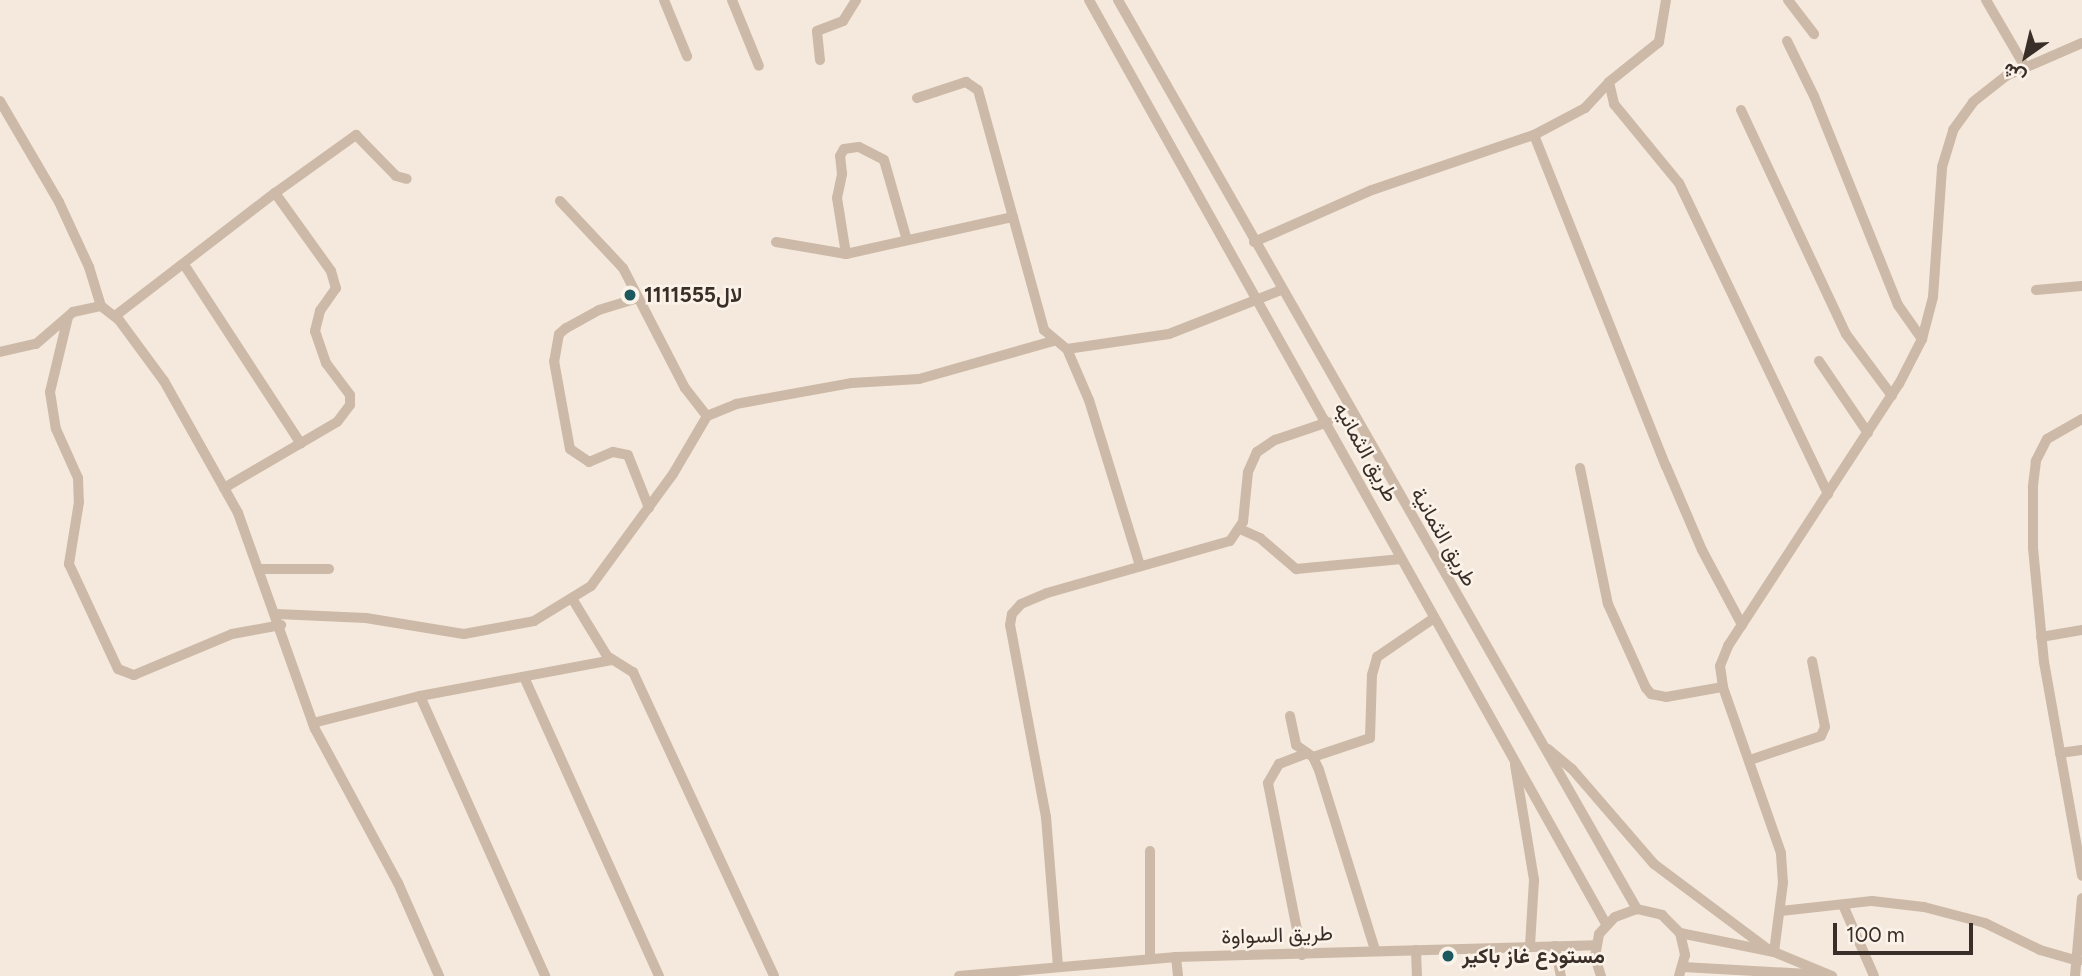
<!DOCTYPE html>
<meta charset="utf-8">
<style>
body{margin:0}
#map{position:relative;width:2082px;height:976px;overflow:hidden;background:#f4e9dc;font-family:Figtree,Vazirmatn,sans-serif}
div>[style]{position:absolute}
.minor>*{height:10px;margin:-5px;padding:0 5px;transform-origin:5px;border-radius:5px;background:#cdb9a7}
.dots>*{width:19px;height:19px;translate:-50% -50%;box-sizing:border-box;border:4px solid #fbf3e9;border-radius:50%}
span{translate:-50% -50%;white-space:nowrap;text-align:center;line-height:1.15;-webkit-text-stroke:5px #fbf3e9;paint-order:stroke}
.poi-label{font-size:21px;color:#392e28;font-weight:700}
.left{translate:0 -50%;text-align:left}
.street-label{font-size:21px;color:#392e28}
.north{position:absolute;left:1991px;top:21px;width:70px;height:70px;-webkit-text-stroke:5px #fbf3e9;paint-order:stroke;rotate:214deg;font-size:19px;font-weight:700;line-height:28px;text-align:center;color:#392e28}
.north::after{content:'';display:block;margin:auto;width:24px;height:32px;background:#392e28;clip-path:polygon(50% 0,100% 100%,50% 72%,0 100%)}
.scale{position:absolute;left:1833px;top:923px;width:140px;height:32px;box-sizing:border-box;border:4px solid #392e28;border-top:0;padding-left:9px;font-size:21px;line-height:24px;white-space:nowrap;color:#392e28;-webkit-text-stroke:5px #fbf3e9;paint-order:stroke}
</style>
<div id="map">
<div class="minor">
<div style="left:664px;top:0;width:61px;rotate:67.7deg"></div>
<div style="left:732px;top:0;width:71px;rotate:67.8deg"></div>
<div style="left:1089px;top:0;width:1059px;rotate:60.77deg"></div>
<div style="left:1118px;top:0;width:1047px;rotate:60.28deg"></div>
<div style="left:1666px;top:0;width:43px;rotate:99.5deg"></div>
<div style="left:1659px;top:42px;width:64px;rotate:141.3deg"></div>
<div style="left:1609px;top:82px;width:23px;rotate:77deg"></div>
<div style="left:1614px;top:104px;width:102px;rotate:50.6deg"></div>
<div style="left:1679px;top:183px;width:345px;rotate:64.4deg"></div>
<div style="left:1788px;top:0;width:43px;rotate:52.6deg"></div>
<div style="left:1986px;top:0;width:75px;rotate:59.7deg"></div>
<div style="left:1787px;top:41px;width:61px;rotate:63.9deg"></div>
<div style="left:1814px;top:96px;width:225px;rotate:68.1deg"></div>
<div style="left:1898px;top:305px;width:42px;rotate:54.8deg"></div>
<div style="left:820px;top:60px;width:29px;rotate:-96deg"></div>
<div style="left:817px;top:31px;width:28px;rotate:-21deg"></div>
<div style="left:843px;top:21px;width:25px;rotate:-58deg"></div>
<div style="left:917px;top:98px;width:52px;rotate:-18.1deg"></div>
<div style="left:966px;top:82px;width:14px;rotate:34deg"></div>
<div style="left:978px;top:90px;width:249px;rotate:74.6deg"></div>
<div style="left:1044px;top:330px;width:30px;rotate:40deg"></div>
<div style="left:1067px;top:349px;width:56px;rotate:66.7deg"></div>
<div style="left:1089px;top:400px;width:174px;rotate:72.9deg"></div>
<div style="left:0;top:101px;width:117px;rotate:59.7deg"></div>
<div style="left:59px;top:202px;width:72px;rotate:65.2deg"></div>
<div style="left:89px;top:267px;width:41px;rotate:72.9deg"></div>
<div style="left:1741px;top:110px;width:247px;rotate:64.9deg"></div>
<div style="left:1846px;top:334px;width:77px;rotate:53.4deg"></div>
<div style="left:1534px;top:135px;width:356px;rotate:68.3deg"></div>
<div style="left:1666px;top:466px;width:91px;rotate:66.8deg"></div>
<div style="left:1702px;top:550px;width:85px;rotate:61.9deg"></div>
<div style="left:275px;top:193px;width:100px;rotate:-35.6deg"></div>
<div style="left:356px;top:135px;width:57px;rotate:45.7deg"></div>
<div style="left:396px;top:176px;width:11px;rotate:15deg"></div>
<div style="left:560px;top:201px;width:92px;rotate:46.8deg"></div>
<div style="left:623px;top:268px;width:135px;rotate:62.7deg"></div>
<div style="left:685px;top:388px;width:36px;rotate:52deg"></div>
<div style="left:776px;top:242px;width:71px;rotate:9.7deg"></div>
<div style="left:846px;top:254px;width:171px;rotate:-12.5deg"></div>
<div style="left:1254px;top:242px;width:129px;rotate:-23.8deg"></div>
<div style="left:1372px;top:190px;width:171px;rotate:-18.8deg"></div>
<div style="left:1534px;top:135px;width:58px;rotate:-27.9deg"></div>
<div style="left:1585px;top:108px;width:35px;rotate:-47deg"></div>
<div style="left:846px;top:254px;width:57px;rotate:-99.1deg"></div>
<div style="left:837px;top:198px;width:25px;rotate:-78deg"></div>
<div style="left:842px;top:174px;width:18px;rotate:-96deg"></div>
<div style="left:840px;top:156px;width:8px;rotate:-60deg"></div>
<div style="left:844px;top:149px;width:15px;rotate:-8deg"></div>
<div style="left:859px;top:147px;width:28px;rotate:27deg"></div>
<div style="left:884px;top:160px;width:83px;rotate:74deg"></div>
<div style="left:185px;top:266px;width:212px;rotate:56.9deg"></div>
<div style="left:2036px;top:290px;width:46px;rotate:-5deg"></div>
<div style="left:638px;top:298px;width:41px;rotate:162.9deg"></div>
<div style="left:599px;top:310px;width:38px;rotate:151deg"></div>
<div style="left:566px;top:328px;width:9px;rotate:139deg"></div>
<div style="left:559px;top:334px;width:27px;rotate:100deg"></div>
<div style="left:554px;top:361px;width:89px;rotate:79.7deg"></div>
<div style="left:570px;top:449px;width:23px;rotate:34deg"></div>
<div style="left:589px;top:462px;width:26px;rotate:-23deg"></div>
<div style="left:613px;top:452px;width:15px;rotate:11deg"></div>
<div style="left:628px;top:455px;width:57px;rotate:68.4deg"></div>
<div style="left:115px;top:316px;width:202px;rotate:-37.6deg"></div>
<div style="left:275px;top:193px;width:96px;rotate:54.3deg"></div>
<div style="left:331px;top:271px;width:18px;rotate:74deg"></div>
<div style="left:336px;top:288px;width:28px;rotate:125deg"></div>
<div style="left:320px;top:311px;width:21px;rotate:104deg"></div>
<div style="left:315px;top:331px;width:34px;rotate:71deg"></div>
<div style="left:326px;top:363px;width:40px;rotate:53deg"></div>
<div style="left:350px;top:395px;width:10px;rotate:90deg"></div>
<div style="left:350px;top:405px;width:21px;rotate:127deg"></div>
<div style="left:337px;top:422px;width:131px;rotate:149.7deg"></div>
<div style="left:68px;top:317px;width:77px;rotate:103.5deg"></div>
<div style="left:50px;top:392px;width:37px;rotate:81deg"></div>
<div style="left:56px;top:429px;width:54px;rotate:65.8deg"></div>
<div style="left:78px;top:478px;width:24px;rotate:88deg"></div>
<div style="left:79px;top:502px;width:63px;rotate:99.2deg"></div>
<div style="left:69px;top:564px;width:116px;rotate:65deg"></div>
<div style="left:118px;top:669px;width:17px;rotate:21deg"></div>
<div style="left:134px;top:675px;width:106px;rotate:-22.7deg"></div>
<div style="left:232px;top:634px;width:50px;rotate:-10.4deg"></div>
<div style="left:1067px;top:349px;width:103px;rotate:-8.4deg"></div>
<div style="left:1169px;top:334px;width:120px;rotate:-21.4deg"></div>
<div style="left:0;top:352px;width:37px;rotate:-13deg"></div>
<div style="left:36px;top:344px;width:49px;rotate:-40.9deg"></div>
<div style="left:73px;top:312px;width:29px;rotate:-12deg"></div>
<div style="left:101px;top:306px;width:23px;rotate:38deg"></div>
<div style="left:119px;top:320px;width:76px;rotate:53.6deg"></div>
<div style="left:164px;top:381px;width:151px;rotate:60.7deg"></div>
<div style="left:238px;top:513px;width:229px;rotate:70.4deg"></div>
<div style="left:315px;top:729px;width:175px;rotate:61.7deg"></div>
<div style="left:398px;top:883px;width:102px;rotate:66.2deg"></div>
<div style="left:1819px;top:361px;width:87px;rotate:55.8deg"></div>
<div style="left:2082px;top:419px;width:40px;rotate:150.3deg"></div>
<div style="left:2047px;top:439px;width:25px;rotate:117deg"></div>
<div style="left:2036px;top:461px;width:26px;rotate:97deg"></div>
<div style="left:2033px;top:487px;width:61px;rotate:90deg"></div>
<div style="left:2033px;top:548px;width:115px;rotate:84.5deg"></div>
<div style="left:2044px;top:662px;width:217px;rotate:79.9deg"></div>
<div style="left:1580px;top:468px;width:139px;rotate:78.4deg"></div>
<div style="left:1608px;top:604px;width:92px;rotate:65.7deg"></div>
<div style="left:1646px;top:688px;width:8px;rotate:50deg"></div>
<div style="left:1651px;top:694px;width:15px;rotate:11deg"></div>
<div style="left:1666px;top:697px;width:58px;rotate:-10deg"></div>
<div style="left:1240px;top:529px;width:22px;rotate:24deg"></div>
<div style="left:1260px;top:538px;width:48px;rotate:40.7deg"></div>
<div style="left:1296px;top:569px;width:106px;rotate:-5.4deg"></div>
<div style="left:260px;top:569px;width:69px"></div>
<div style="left:573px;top:600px;width:66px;rotate:58.7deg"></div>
<div style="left:607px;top:656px;width:31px;rotate:32deg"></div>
<div style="left:633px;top:672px;width:335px;rotate:65.1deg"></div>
<div style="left:277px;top:614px;width:89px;rotate:2.6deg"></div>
<div style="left:366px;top:618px;width:99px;rotate:9.3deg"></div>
<div style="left:464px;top:634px;width:71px;rotate:-10.5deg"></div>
<div style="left:534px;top:621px;width:67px;rotate:-31.6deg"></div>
<div style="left:591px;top:586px;width:139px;rotate:-53.8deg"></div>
<div style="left:673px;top:474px;width:67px;rotate:-59.6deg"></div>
<div style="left:707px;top:416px;width:31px;rotate:-22deg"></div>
<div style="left:736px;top:404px;width:118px;rotate:-10.3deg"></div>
<div style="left:852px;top:383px;width:67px;rotate:-3.4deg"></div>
<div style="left:919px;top:379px;width:139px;rotate:-15.8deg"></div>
<div style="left:2041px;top:637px;width:42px;rotate:-9.7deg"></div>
<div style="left:524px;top:677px;width:328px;rotate:65.7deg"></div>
<div style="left:420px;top:696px;width:307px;rotate:65.9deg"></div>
<div style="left:1290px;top:716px;width:30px;rotate:78deg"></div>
<div style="left:1296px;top:745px;width:21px;rotate:35deg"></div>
<div style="left:1313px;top:757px;width:14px;rotate:65deg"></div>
<div style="left:1319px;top:770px;width:189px;rotate:72.7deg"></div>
<div style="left:313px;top:723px;width:110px;rotate:-14.2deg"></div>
<div style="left:420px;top:696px;width:195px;rotate:-10.6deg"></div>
<div style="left:1548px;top:749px;width:31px;rotate:40deg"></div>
<div style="left:1572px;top:769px;width:125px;rotate:49.2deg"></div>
<div style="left:1654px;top:864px;width:144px;rotate:36.8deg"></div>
<div style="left:2060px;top:753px;width:22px;rotate:-8deg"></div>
<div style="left:1313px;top:757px;width:60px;rotate:-18.4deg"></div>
<div style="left:1370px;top:738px;width:63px;rotate:-88.2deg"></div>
<div style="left:1372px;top:675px;width:19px;rotate:-74deg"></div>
<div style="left:1377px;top:657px;width:69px;rotate:-34.4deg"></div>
<div style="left:1750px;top:760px;width:75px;rotate:-18.7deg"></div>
<div style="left:1821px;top:736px;width:10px;rotate:-66deg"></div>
<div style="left:1825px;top:727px;width:67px;rotate:-101.1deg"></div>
<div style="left:1515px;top:765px;width:117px;rotate:80.6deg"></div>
<div style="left:1534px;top:880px;width:66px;rotate:93.5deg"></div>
<div style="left:1843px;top:905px;width:77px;rotate:66.4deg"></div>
<div style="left:1781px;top:911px;width:92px;rotate:-6.3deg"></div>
<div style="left:1872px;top:901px;width:52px;rotate:6.6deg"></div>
<div style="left:1924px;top:907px;width:63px;rotate:14.7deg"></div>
<div style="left:1985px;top:923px;width:61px;rotate:26.1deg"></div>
<div style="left:2040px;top:950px;width:40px;rotate:16deg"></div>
<div style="left:1680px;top:933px;width:96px;rotate:11.4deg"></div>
<div style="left:1774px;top:952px;width:63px;rotate:22.5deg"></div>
<div style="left:1555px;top:946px;width:31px;rotate:79deg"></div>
<div style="left:1416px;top:950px;width:26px;rotate:88deg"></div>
<div style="left:1774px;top:952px;width:70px;rotate:-82.6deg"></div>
<div style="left:1783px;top:883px;width:30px;rotate:-94deg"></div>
<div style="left:1781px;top:853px;width:176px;rotate:-109.3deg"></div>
<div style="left:1723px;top:687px;width:21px;rotate:-98deg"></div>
<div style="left:1720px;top:666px;width:22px;rotate:-68deg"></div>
<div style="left:1728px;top:646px;width:313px;rotate:-56.9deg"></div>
<div style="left:1899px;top:384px;width:51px;rotate:-62.9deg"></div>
<div style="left:1922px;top:339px;width:43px;rotate:-75.3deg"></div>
<div style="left:1933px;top:297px;width:130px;rotate:-86deg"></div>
<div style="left:1942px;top:167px;width:39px;rotate:-73deg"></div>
<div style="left:1953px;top:130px;width:34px;rotate:-54deg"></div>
<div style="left:1973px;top:102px;width:42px;rotate:-38.2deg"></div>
<div style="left:2006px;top:76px;width:83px;rotate:-23.5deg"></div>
<div style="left:1302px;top:955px;width:175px;rotate:-101.2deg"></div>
<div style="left:1268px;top:783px;width:22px;rotate:-60deg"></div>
<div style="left:1279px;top:764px;width:30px;rotate:-21deg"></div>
<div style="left:1176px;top:957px;width:19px;rotate:84deg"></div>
<div style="left:1150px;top:959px;width:108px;rotate:-90deg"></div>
<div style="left:1058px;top:966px;width:149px;rotate:-94.6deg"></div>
<div style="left:1046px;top:817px;width:195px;rotate:-100.6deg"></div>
<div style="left:1010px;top:625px;width:11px;rotate:-80deg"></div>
<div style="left:1012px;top:614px;width:13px;rotate:-48deg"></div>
<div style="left:1021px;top:604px;width:28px;rotate:-23deg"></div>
<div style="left:1047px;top:593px;width:190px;rotate:-15.9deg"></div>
<div style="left:1230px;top:541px;width:23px;rotate:-56deg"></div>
<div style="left:1243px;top:522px;width:50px;rotate:-84.3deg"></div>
<div style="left:1248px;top:472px;width:22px;rotate:-66deg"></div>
<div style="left:1257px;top:452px;width:22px;rotate:-34deg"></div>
<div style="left:1275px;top:440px;width:56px;rotate:-18.8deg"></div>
<div style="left:1683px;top:967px;width:142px;rotate:3.2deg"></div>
<div style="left:959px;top:976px;width:218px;rotate:-5deg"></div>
<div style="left:1176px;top:957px;width:420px;rotate:-1.6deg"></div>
<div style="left:1601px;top:976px;width:20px;rotate:-108deg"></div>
<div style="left:1595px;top:957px;width:23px;rotate:-80deg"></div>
<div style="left:1599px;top:934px;width:23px;rotate:-47deg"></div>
<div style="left:1615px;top:917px;width:23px;rotate:-20deg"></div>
<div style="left:1637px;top:909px;width:26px;rotate:13deg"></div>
<div style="left:1662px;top:915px;width:25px;rotate:45deg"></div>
<div style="left:1680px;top:933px;width:23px;rotate:77deg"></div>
<div style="left:1685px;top:955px;width:22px;rotate:106deg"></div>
<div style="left:2075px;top:976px;width:78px;rotate:-84.9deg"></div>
</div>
<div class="dots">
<div style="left:630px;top:295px;background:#1b595e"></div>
<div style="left:1448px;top:956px;background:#1b595e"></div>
</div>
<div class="poi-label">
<span class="left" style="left:644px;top:295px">1111555لال</span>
<span class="left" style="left:1462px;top:956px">مستودع غاز باكير</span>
</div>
<div class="street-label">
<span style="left:1366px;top:452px;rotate:61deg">طريق الثمانيه</span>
<span style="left:1444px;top:537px;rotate:60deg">طريق الثمانية</span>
<span style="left:1277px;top:935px;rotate:-2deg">طريق السواوة</span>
</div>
<div class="north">ش</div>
<div class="scale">100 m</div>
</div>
